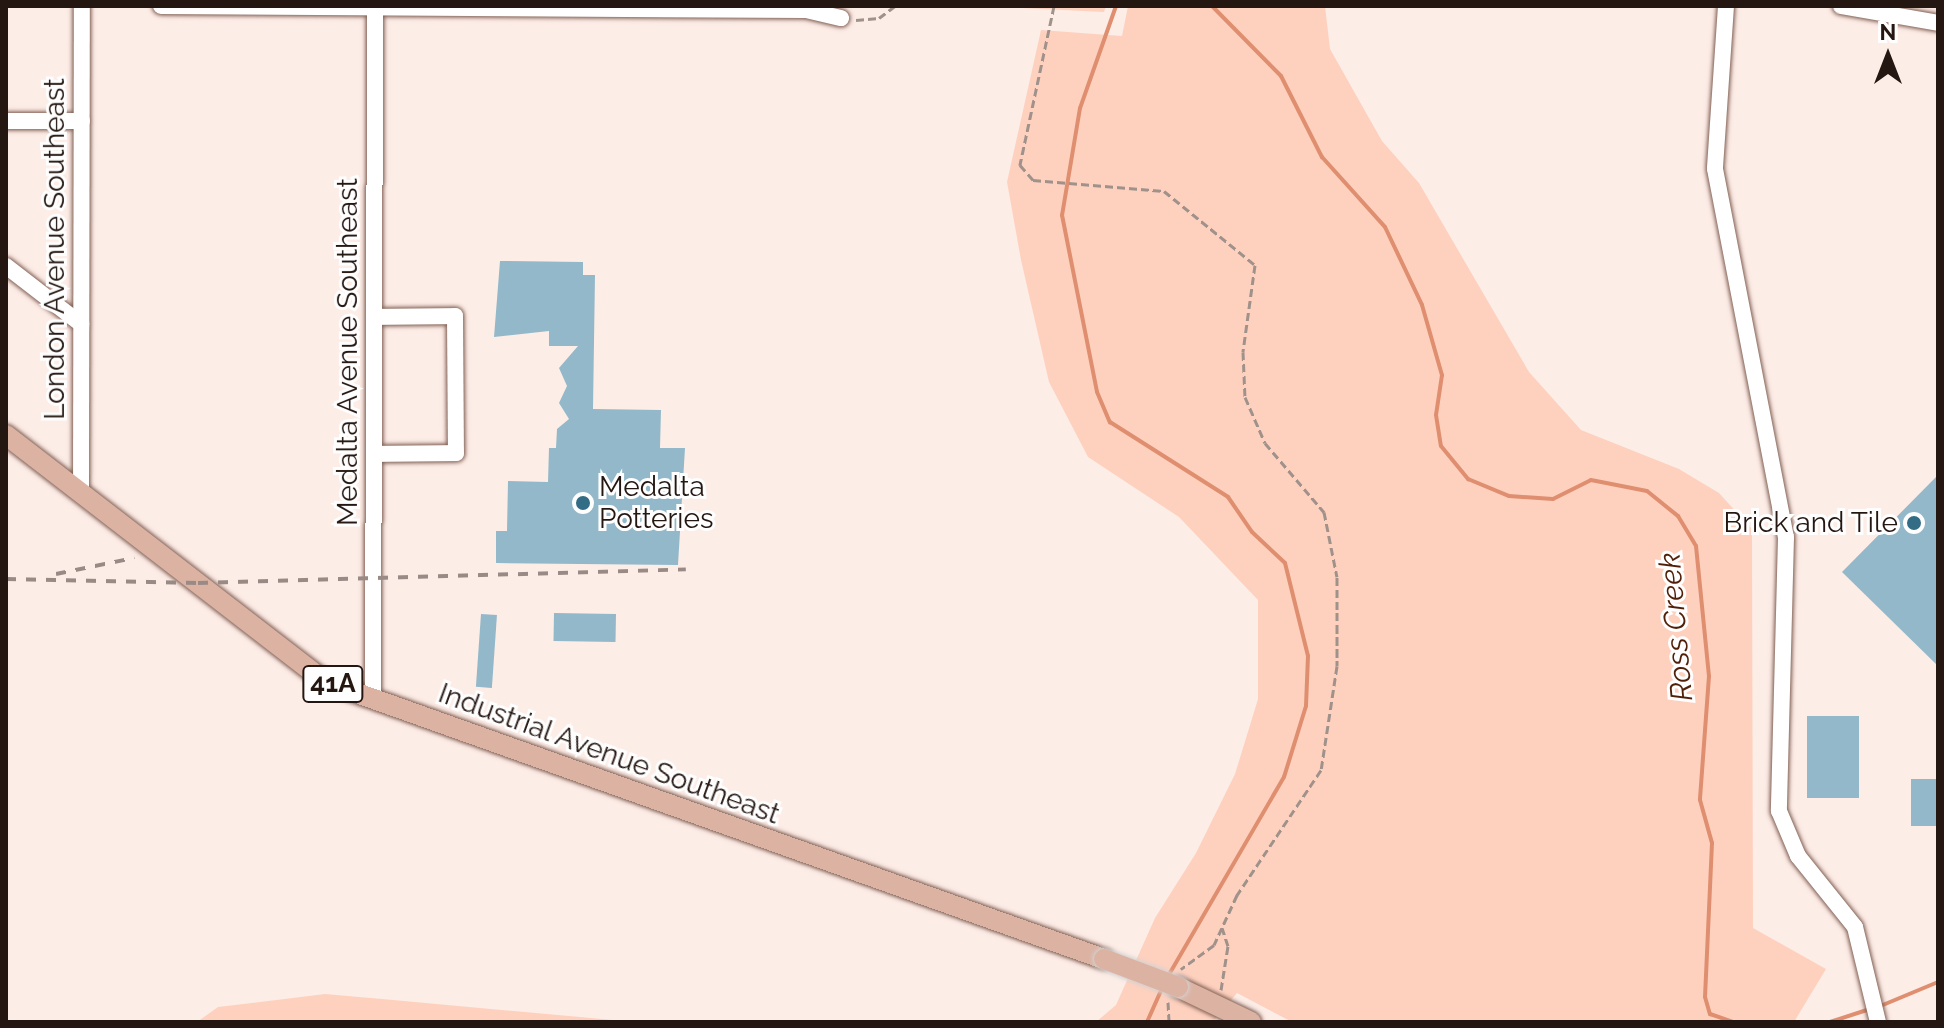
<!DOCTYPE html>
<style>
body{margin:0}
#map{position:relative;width:1944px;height:1028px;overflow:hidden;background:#fdede7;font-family:Raleway,sans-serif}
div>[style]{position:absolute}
.green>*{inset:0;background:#fed1bf}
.stream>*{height:4px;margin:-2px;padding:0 2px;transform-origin:2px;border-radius:2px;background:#df8f6f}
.building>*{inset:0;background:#93b8c9;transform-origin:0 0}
.path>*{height:3px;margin-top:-1.5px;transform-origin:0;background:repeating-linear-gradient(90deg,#a0918b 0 8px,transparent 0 12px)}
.roads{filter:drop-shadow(0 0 2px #805f53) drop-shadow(0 0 2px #805f53)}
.minor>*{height:16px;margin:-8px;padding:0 8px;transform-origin:8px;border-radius:8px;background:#fff}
.major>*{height:20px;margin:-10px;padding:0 10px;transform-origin:10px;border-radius:10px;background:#dcb3a3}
.rail>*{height:4px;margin-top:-2px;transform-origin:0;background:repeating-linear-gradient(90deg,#998a85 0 10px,transparent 0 20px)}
.bridges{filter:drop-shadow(0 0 2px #d3d1d0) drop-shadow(0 0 2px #d3d1d0)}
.major-bridge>*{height:20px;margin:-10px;padding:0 10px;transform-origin:10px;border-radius:10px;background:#dcb3a3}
.dots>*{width:22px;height:22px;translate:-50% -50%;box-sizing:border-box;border:4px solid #fefefe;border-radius:50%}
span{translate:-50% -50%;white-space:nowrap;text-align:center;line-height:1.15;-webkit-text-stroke:6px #fefefe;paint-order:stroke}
.shield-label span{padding:2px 6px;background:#fefefe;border:2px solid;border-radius:6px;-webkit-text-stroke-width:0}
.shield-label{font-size:26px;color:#241712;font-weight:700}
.street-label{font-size:28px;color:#241712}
.poi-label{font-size:28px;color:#241712}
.left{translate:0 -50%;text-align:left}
.right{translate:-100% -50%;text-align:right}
.water-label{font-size:30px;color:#511f07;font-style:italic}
.frame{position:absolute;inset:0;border:8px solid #241712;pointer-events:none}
.north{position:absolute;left:1848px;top:16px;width:80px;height:80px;-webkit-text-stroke:6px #fefefe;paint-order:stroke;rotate:0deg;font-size:22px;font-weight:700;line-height:32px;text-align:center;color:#241712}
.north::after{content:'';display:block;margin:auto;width:28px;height:36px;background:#241712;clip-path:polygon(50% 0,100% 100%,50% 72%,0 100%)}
</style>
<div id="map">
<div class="green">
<div style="clip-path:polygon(978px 6px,1106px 6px,1104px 12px)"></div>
<div style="clip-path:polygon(1128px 6px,1325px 6px,1330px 49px,1382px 141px,1419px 183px,1529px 372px,1581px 430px,1679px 469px,1719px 493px,1752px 529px,1753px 928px,1826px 969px,1794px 1022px,1292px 1022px,1237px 993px,1213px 1022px,1096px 1022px,1116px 1005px,1155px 918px,1196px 853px,1235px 774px,1258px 699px,1258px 600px,1179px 517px,1088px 457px,1049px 382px,1021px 260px,1007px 182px,1041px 30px,1122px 36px)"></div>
<div style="clip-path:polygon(325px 994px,382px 999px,635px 1022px,197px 1022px,218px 1007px)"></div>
</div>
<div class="stream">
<div style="left:1116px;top:6px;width:108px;rotate:109.4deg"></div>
<div style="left:1080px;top:108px;width:109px;rotate:99.5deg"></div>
<div style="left:1062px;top:215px;width:180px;rotate:78.8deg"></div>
<div style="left:1097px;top:392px;width:33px;rotate:67deg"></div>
<div style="left:1110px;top:422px;width:140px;rotate:32.4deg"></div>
<div style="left:1228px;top:497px;width:42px;rotate:55.6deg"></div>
<div style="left:1252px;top:532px;width:45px;rotate:43.2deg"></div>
<div style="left:1285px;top:563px;width:96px;rotate:76.1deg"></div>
<div style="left:1308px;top:656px;width:50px;rotate:92.3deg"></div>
<div style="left:1306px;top:706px;width:74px;rotate:107.2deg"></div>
<div style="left:1284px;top:777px;width:230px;rotate:120.2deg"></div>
<div style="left:1212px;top:6px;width:98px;rotate:45.4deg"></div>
<div style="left:1281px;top:76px;width:91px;rotate:63.2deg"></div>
<div style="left:1322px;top:157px;width:94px;rotate:48deg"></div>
<div style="left:1385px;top:227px;width:86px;rotate:64.6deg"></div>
<div style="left:1422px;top:305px;width:73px;rotate:74.1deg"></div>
<div style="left:1442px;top:375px;width:40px;rotate:98.5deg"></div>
<div style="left:1436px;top:415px;width:31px;rotate:81deg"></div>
<div style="left:1441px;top:446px;width:43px;rotate:50.7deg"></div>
<div style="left:1468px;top:479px;width:44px;rotate:22.5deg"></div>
<div style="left:1509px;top:496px;width:44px;rotate:3.9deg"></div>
<div style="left:1553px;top:499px;width:42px;rotate:-26.6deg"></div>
<div style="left:1591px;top:480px;width:57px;rotate:11.1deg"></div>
<div style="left:1647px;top:491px;width:40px;rotate:39deg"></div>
<div style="left:1678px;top:516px;width:35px;rotate:59deg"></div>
<div style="left:1696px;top:546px;width:131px;rotate:84.3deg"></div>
<div style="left:1709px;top:676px;width:124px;rotate:94.2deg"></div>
<div style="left:1700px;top:800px;width:45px;rotate:74.4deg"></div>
<div style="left:1712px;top:843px;width:154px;rotate:92.6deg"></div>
<div style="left:1705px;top:997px;width:18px;rotate:74deg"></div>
<div style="left:1710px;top:1014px;width:24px;rotate:19deg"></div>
<div style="left:1878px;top:1007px;width:65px;rotate:-22.6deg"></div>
<div style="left:441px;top:1022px;width:19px"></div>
<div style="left:1147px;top:1022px;width:37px;rotate:-66deg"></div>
<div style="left:1830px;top:1022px;width:42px;rotate:-18deg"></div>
</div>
<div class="building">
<div style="clip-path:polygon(500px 261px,583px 262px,583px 275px,595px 275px,593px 409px,661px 410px,660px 448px,685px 448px,678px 565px,496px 563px,496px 531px,507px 531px,508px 481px,548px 482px,549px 448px,556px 448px,557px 429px,569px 419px,559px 403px,567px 386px,559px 368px,578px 346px,549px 346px,549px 331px,494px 337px)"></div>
<div style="clip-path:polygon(1938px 475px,1938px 666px,1842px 572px)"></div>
<div style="left:554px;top:613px;width:62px;height:28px;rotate:1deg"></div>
<div style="left:481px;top:614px;width:16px;height:73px;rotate:4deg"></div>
<div style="left:1859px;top:716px;width:82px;height:52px;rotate:90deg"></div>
<div style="left:1911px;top:779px;width:27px;height:47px"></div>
</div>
<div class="path">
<div style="left:1054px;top:6px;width:163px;rotate:102.1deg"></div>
<div style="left:1020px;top:165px;width:20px;rotate:49deg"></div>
<div style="left:1033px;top:180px;width:131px;rotate:4.8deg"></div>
<div style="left:1164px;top:191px;width:117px;rotate:39.1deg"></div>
<div style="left:1255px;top:265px;width:88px;rotate:97.9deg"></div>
<div style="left:1243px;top:352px;width:45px;rotate:87.5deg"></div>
<div style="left:1245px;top:397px;width:50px;rotate:66.5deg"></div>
<div style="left:1265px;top:443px;width:91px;rotate:49.5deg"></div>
<div style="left:1324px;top:512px;width:66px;rotate:78.7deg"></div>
<div style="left:1337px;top:577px;width:89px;rotate:90deg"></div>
<div style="left:1337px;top:666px;width:105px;rotate:98.7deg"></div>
<div style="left:1321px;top:770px;width:151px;rotate:123.9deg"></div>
<div style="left:1237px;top:895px;width:55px;rotate:114.7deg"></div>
<div style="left:1214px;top:945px;width:41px;rotate:144deg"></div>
<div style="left:856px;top:20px;width:23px;rotate:-5deg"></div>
<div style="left:879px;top:18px;width:20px;rotate:-37deg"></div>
<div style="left:1221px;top:990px;width:45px;rotate:-81deg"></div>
<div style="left:1228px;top:946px;width:19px;rotate:-108deg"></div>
<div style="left:1168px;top:1002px;width:20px;rotate:87deg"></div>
</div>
<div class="roads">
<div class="minor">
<div style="left:161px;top:6px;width:645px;rotate:0.36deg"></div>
<div style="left:806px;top:10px;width:36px;rotate:13deg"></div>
<div style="left:1726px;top:6px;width:163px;rotate:93.9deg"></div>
<div style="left:1715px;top:169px;width:375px;rotate:79.1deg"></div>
<div style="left:1786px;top:537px;width:274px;rotate:91.5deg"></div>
<div style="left:1779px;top:811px;width:49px;rotate:67.1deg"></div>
<div style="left:1798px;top:856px;width:91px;rotate:51.2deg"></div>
<div style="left:1855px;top:927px;width:98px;rotate:76.4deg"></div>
<div style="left:1841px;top:6px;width:98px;rotate:9.9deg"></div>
<div style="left:6px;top:121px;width:76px"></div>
<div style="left:6px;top:266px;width:95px;rotate:37.7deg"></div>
<div style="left:374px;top:317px;width:81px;rotate:-0.7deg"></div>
<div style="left:455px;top:316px;width:137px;rotate:89.6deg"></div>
<div style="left:456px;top:453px;width:82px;rotate:179.3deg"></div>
<div style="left:81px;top:492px;width:486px;rotate:-89.9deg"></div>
<div style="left:373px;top:698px;width:691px;rotate:-89.83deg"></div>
</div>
<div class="major">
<div style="left:6px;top:435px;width:404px;rotate:37.7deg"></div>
<div style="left:326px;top:682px;width:826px;rotate:19.6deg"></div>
<div style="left:1178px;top:987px;width:81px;rotate:25.6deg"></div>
</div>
</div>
<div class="rail">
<div style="left:56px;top:574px;width:80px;rotate:-11.6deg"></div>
<div style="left:6px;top:579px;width:192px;rotate:1.2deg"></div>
<div style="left:198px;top:583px;width:488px;rotate:-1.6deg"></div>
</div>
<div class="bridges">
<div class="major-bridge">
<div style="left:1104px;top:959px;width:79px;rotate:20.7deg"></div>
</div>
</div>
<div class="dots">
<div style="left:583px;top:503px;background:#326d85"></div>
<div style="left:1914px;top:523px;background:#326d85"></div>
</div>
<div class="shield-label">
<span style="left:333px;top:684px">41A</span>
</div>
<div class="street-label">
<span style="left:55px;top:249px;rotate:-90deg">London Avenue Southeast</span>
<span style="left:348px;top:352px;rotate:-90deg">Medalta Avenue Southeast</span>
<span style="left:609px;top:754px;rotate:20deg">Industrial Avenue Southeast</span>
</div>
<div class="poi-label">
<span class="left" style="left:599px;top:503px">Medalta<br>Potteries</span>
<span class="right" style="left:1898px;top:523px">Brick and Tile</span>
</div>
<div class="water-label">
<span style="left:1676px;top:627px;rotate:-95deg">Ross Creek</span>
</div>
<div class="frame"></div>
<div class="north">N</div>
</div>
